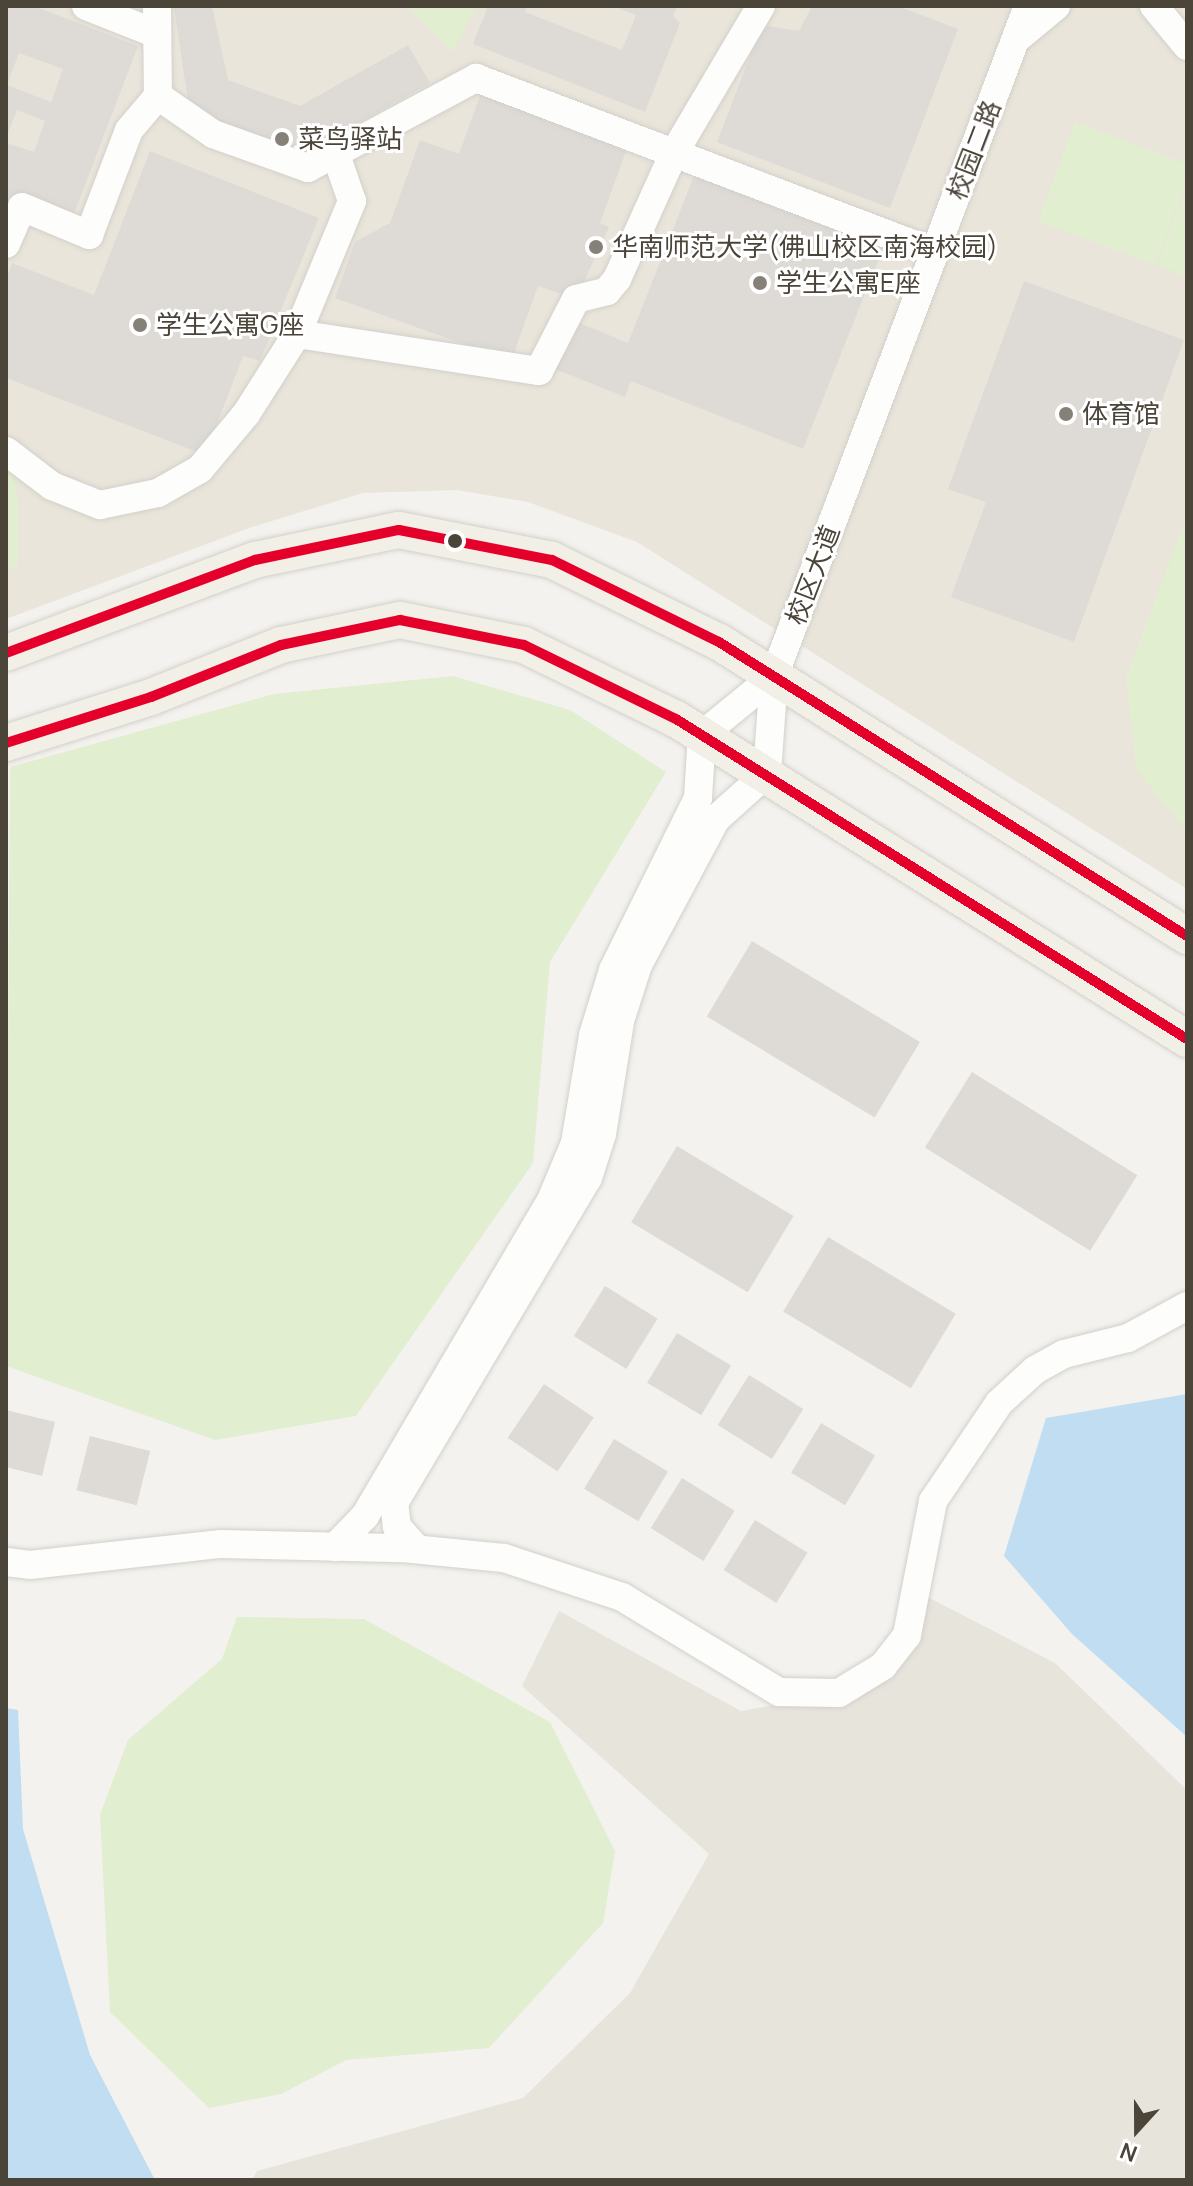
<!DOCTYPE html>
<meta charset="utf-8">
<style>
body{margin:0}
#map{position:relative;width:1193px;height:2186px;overflow:hidden;background:#f4f2ee;font-family:Manrope,"Noto Sans SC",sans-serif}
div>[style]{position:absolute}
.residential>*{inset:0;background:#e7e4dc}
.education>*{inset:0;background:#eae5da}
.green>*{inset:0;background:#e1eecf}
.water>*{inset:0;background:#c0ddf1}
.building>*{inset:0;background:#dedbd6;transform-origin:0 0}
.roads{filter:drop-shadow(0 0 2px #d2d0cb) drop-shadow(0 0 2px #d2d0cb)}
.minor>*{height:28px;margin:-14px;padding:0 14px;transform-origin:14px;border-radius:14px;background:#fdfdfc}
.major>*{height:36px;margin:-18px;padding:0 18px;transform-origin:18px;border-radius:18px;background:#f2efe6}
.bus-1>*{height:10px;margin:-5px;padding:0 5px;transform-origin:5px;border-radius:5px;background:#e4002b}
.dots>*{width:22px;height:22px;translate:-50% -50%;box-sizing:border-box;border:4px solid #fff;border-radius:50%}
span{translate:-50% -50%;white-space:nowrap;text-align:center;line-height:1.15;-webkit-text-stroke:6px #fff;paint-order:stroke}
.poi-label{font-size:26px;color:#4b4439}
.left{translate:0 -50%;text-align:left}
.street-label{font-size:26px;color:#4b4439}
.frame{position:absolute;inset:0;border:8px solid #4b4439;pointer-events:none}
.north{position:absolute;left:1097px;top:2090px;width:80px;height:80px;-webkit-text-stroke:6px #fff;paint-order:stroke;rotate:201deg;font-size:22px;font-weight:700;line-height:32px;text-align:center;color:#4b4439}
.north::after{content:'';display:block;margin:auto;width:28px;height:36px;background:#4b4439;clip-path:polygon(50% 0,100% 100%,50% 72%,0 100%)}
</style>
<div id="map">
<div class="residential">
<div style="clip-path:polygon(918px 1592px,1055px 1663px,1187px 1790px,1187px 2180px,252px 2180px,257px 2171px,523px 2098px,630px 1993px,709px 1854px,522px 1686px,559px 1611px,741px 1711px,839px 1693px,883px 1666px)"></div>
</div>
<div class="education">
<div style="clip-path:polygon(6px 6px,1187px 6px,1187px 889px,637px 542px,528px 502px,457px 490px,363px 493px,249px 528px,6px 619px)"></div>
</div>
<div class="green">
<div style="clip-path:polygon(408px 6px,477px 6px,452px 52px)"></div>
<div style="clip-path:polygon(1075px 122px,1187px 164px,1187px 181px,1155px 265px,1038px 221px)"></div>
<div style="clip-path:polygon(1187px 185px,1187px 277px,1157px 265px)"></div>
<div style="clip-path:polygon(6px 469px,13px 475px,18px 504px,18px 566px,6px 572px)"></div>
<div style="clip-path:polygon(1187px 516px,1187px 832px,1136px 769px,1126px 677px)"></div>
<div style="clip-path:polygon(453px 676px,570px 710px,666px 772px,550px 962px,533px 1163px,356px 1416px,215px 1440px,6px 1366px,10px 767px,274px 694px)"></div>
<div style="clip-path:polygon(237px 1617px,364px 1619px,550px 1722px,615px 1851px,603px 1923px,489px 2048px,346px 2060px,281px 2094px,209px 2108px,110px 2012px,100px 1815px,128px 1740px,222px 1659px)"></div>
</div>
<div class="water">
<div style="clip-path:polygon(1187px 1394px,1187px 1737px,1072px 1634px,1004px 1556px,1046px 1418px)"></div>
<div style="clip-path:polygon(6px 1708px,18px 1710px,23px 1829px,90px 2055px,155px 2180px,6px 2180px)"></div>
</div>
<div class="building">
<div style="clip-path:polygon(evenodd,6px 6px,34px 6px,138px 46px,71px 222px,9px 198px,6px 205px,6px 143px,34px 152px,45px 121px,17px 110px,6px 138px,6px 6px,19px 53px,63px 69px,51px 102px,7px 85px,19px 53px)"></div>
<div style="clip-path:polygon(174px 6px,212px 6px,228px 80px,300px 106px,408px 45px,430px 83px,301px 155px,189px 108px)"></div>
<div style="clip-path:polygon(488px 6px,527px 6px,525px 12px,622px 50px,636px 15px,613px 6px,677px 6px,673px 16px,680px 23px,645px 112px,473px 44px)"></div>
<div style="clip-path:polygon(812px 6px,898px 6px,958px 29px,890px 208px,717px 142px,762px 25px,799px 31px)"></div>
<div style="clip-path:polygon(482px 90px,629px 143px,600px 223px,609px 227px,576px 299px,538px 286px,511px 361px,335px 298px,355px 242px,390px 223px,420px 140px,459px 154px)"></div>
<div style="clip-path:polygon(150px 151px,319px 218px,260px 361px,243px 356px,205px 455px,6px 378px,6px 278px,12px 263px,94px 295px)"></div>
<div style="clip-path:polygon(696px 171px,884px 246px,803px 449px,631px 381px,625px 397px,555px 369px,575px 321px,628px 343px)"></div>
<div style="clip-path:polygon(1024px 281px,1184px 340px,1074px 642px,951px 597px,986px 502px,948px 489px)"></div>
<div style="left:752px;top:941px;width:196px;height:88px;rotate:31deg"></div>
<div style="left:972px;top:1072px;width:195px;height:89px;rotate:32deg"></div>
<div style="left:677px;top:1146px;width:136px;height:89px;rotate:31deg"></div>
<div style="left:828px;top:1237px;width:149px;height:87px;rotate:31deg"></div>
<div style="left:605px;top:1286px;width:62px;height:59px;rotate:32deg"></div>
<div style="left:677px;top:1333px;width:63px;height:58px;rotate:31deg"></div>
<div style="left:749px;top:1375px;width:64px;height:59px;rotate:32deg"></div>
<div style="left:544px;top:1384px;width:60px;height:65px;rotate:34deg"></div>
<div style="clip-path:polygon(6px 1410px,55px 1422px,42px 1476px,6px 1467px)"></div>
<div style="left:821px;top:1423px;width:63px;height:58px;rotate:31deg"></div>
<div style="left:90px;top:1436px;width:62px;height:56px;rotate:14deg"></div>
<div style="left:614px;top:1439px;width:63px;height:58px;rotate:31deg"></div>
<div style="left:682px;top:1478px;width:62px;height:59px;rotate:32deg"></div>
<div style="left:755px;top:1520px;width:62px;height:59px;rotate:32deg"></div>
</div>
<div class="roads">
<div class="minor">
<div style="left:86px;top:6px;width:76px;rotate:21.5deg"></div>
<div style="left:157px;top:6px;width:90px;rotate:89.4deg"></div>
<div style="left:158px;top:96px;width:67px;rotate:34.6deg"></div>
<div style="left:213px;top:134px;width:101px;rotate:19.7deg"></div>
<div style="left:308px;top:168px;width:191px;rotate:-28.2deg"></div>
<div style="left:476px;top:78px;width:491px;rotate:20.8deg"></div>
<div style="left:1154px;top:6px;width:52px;rotate:50.5deg"></div>
<div style="left:1020px;top:36px;width:47px;rotate:-39.8deg"></div>
<div style="left:6px;top:244px;width:40px;rotate:-66.6deg"></div>
<div style="left:22px;top:207px;width:73px;rotate:22.7deg"></div>
<div style="left:89px;top:235px;width:112px;rotate:-69.1deg"></div>
<div style="left:129px;top:130px;width:45px;rotate:-49.5deg"></div>
<div style="left:297px;top:334px;width:245px;rotate:8.7deg"></div>
<div style="left:539px;top:371px;width:81px;rotate:-62.8deg"></div>
<div style="left:576px;top:299px;width:32px;rotate:-14deg"></div>
<div style="left:607px;top:291px;width:16px;rotate:-50deg"></div>
<div style="left:617px;top:279px;width:138px;rotate:-65.7deg"></div>
<div style="left:674px;top:153px;width:171px;rotate:-59.4deg"></div>
<div style="left:6px;top:451px;width:58px;rotate:37.3deg"></div>
<div style="left:52px;top:486px;width:52px;rotate:21.6deg"></div>
<div style="left:100px;top:505px;width:59px;rotate:-11.7deg"></div>
<div style="left:158px;top:493px;width:48px;rotate:-29.7deg"></div>
<div style="left:200px;top:469px;width:72px;rotate:-50.1deg"></div>
<div style="left:246px;top:414px;width:95px;rotate:-57.5deg"></div>
<div style="left:297px;top:334px;width:144px;rotate:-67.5deg"></div>
<div style="left:352px;top:201px;width:52px;rotate:-109.1deg"></div>
<div style="left:335px;top:1547px;width:43px;rotate:-45.9deg"></div>
<div style="left:365px;top:1516px;width:369px;rotate:-59.5deg"></div>
<div style="left:552px;top:1198px;width:60px;rotate:-67.3deg"></div>
<div style="left:575px;top:1143px;width:109px;rotate:-80.5deg"></div>
<div style="left:593px;top:1035px;width:68px;rotate:-72.9deg"></div>
<div style="left:613px;top:970px;width:192px;rotate:-63.7deg"></div>
<div style="left:698px;top:798px;width:63px;rotate:-86.4deg"></div>
<div style="left:702px;top:735px;width:93px;rotate:-39.3deg"></div>
<div style="left:417px;top:1549px;width:30px;rotate:-132deg"></div>
<div style="left:397px;top:1527px;width:24px;rotate:-97deg"></div>
<div style="left:394px;top:1503px;width:378px;rotate:-59.2deg"></div>
<div style="left:588px;top:1178px;width:46px;rotate:-72.3deg"></div>
<div style="left:602px;top:1134px;width:114px;rotate:-80.9deg"></div>
<div style="left:620px;top:1021px;width:59px;rotate:-72.2deg"></div>
<div style="left:638px;top:965px;width:166px;rotate:-61.9deg"></div>
<div style="left:716px;top:819px;width:69px;rotate:-42deg"></div>
<div style="left:767px;top:773px;width:97px;rotate:-85.9deg"></div>
<div style="left:774px;top:676px;width:717px;rotate:-69.24deg"></div>
<div style="left:6px;top:1562px;width:24px;rotate:7deg"></div>
<div style="left:30px;top:1565px;width:192px;rotate:-6.3deg"></div>
<div style="left:221px;top:1544px;width:182px;rotate:1.3deg"></div>
<div style="left:403px;top:1548px;width:101px;rotate:5.7deg"></div>
<div style="left:504px;top:1558px;width:124px;rotate:18.3deg"></div>
<div style="left:622px;top:1597px;width:184px;rotate:31.2deg"></div>
<div style="left:779px;top:1692px;width:60px;rotate:1deg"></div>
<div style="left:839px;top:1693px;width:52px;rotate:-31.5deg"></div>
<div style="left:883px;top:1666px;width:39px;rotate:-52deg"></div>
<div style="left:907px;top:1635px;width:136px;rotate:-79deg"></div>
<div style="left:933px;top:1501px;width:118px;rotate:-56deg"></div>
<div style="left:999px;top:1403px;width:49px;rotate:-42.5deg"></div>
<div style="left:1035px;top:1370px;width:33px;rotate:-29deg"></div>
<div style="left:1064px;top:1354px;width:66px;rotate:-14deg"></div>
<div style="left:1128px;top:1338px;width:67px;rotate:-28.5deg"></div>
</div>
<div class="major">
<div style="left:6px;top:653px;width:266px;rotate:-20.5deg"></div>
<div style="left:255px;top:560px;width:147px;rotate:-11.8deg"></div>
<div style="left:399px;top:530px;width:156px;rotate:11.1deg"></div>
<div style="left:552px;top:560px;width:186px;rotate:26.2deg"></div>
<div style="left:719px;top:642px;width:553px;rotate:32.14deg"></div>
<div style="left:6px;top:743px;width:152px;rotate:-17.6deg"></div>
<div style="left:151px;top:697px;width:140px;rotate:-21.8deg"></div>
<div style="left:281px;top:645px;width:122px;rotate:-11.9deg"></div>
<div style="left:400px;top:620px;width:126px;rotate:11.4deg"></div>
<div style="left:524px;top:645px;width:169px;rotate:26deg"></div>
<div style="left:676px;top:719px;width:603px;rotate:32.06deg"></div>
</div>
</div>
<div class="bus-1">
<div style="left:6px;top:653px;width:266px;rotate:-20.5deg"></div>
<div style="left:255px;top:560px;width:147px;rotate:-11.8deg"></div>
<div style="left:399px;top:530px;width:156px;rotate:11.1deg"></div>
<div style="left:552px;top:560px;width:186px;rotate:26.2deg"></div>
<div style="left:719px;top:642px;width:553px;rotate:32.14deg"></div>
<div style="left:6px;top:743px;width:152px;rotate:-17.6deg"></div>
<div style="left:151px;top:697px;width:140px;rotate:-21.8deg"></div>
<div style="left:281px;top:645px;width:122px;rotate:-11.9deg"></div>
<div style="left:400px;top:620px;width:126px;rotate:11.4deg"></div>
<div style="left:524px;top:645px;width:169px;rotate:26deg"></div>
<div style="left:676px;top:719px;width:603px;rotate:32.06deg"></div>
</div>
<div class="dots">
<div style="left:282px;top:139px;background:#868178"></div>
<div style="left:596px;top:247px;background:#868178"></div>
<div style="left:760px;top:283px;background:#868178"></div>
<div style="left:140px;top:325px;background:#868178"></div>
<div style="left:1066px;top:414px;background:#868178"></div>
<div style="left:455px;top:541px;background:#4b4439"></div>
</div>
<div class="poi-label">
<span class="left" style="left:298px;top:139px">菜鸟驿站</span>
<span class="left" style="left:612px;top:247px">华南师范大学(佛山校区南海校园)</span>
<span class="left" style="left:776px;top:283px">学生公寓E座</span>
<span class="left" style="left:156px;top:325px">学生公寓G座</span>
<span class="left" style="left:1082px;top:414px">体育馆</span>
</div>
<div class="street-label">
<span style="left:974px;top:150px;rotate:-69deg">校园二路</span>
<span style="left:813px;top:575px;rotate:-69deg">校区大道</span>
</div>
<div class="frame"></div>
<div class="north">N</div>
</div>
